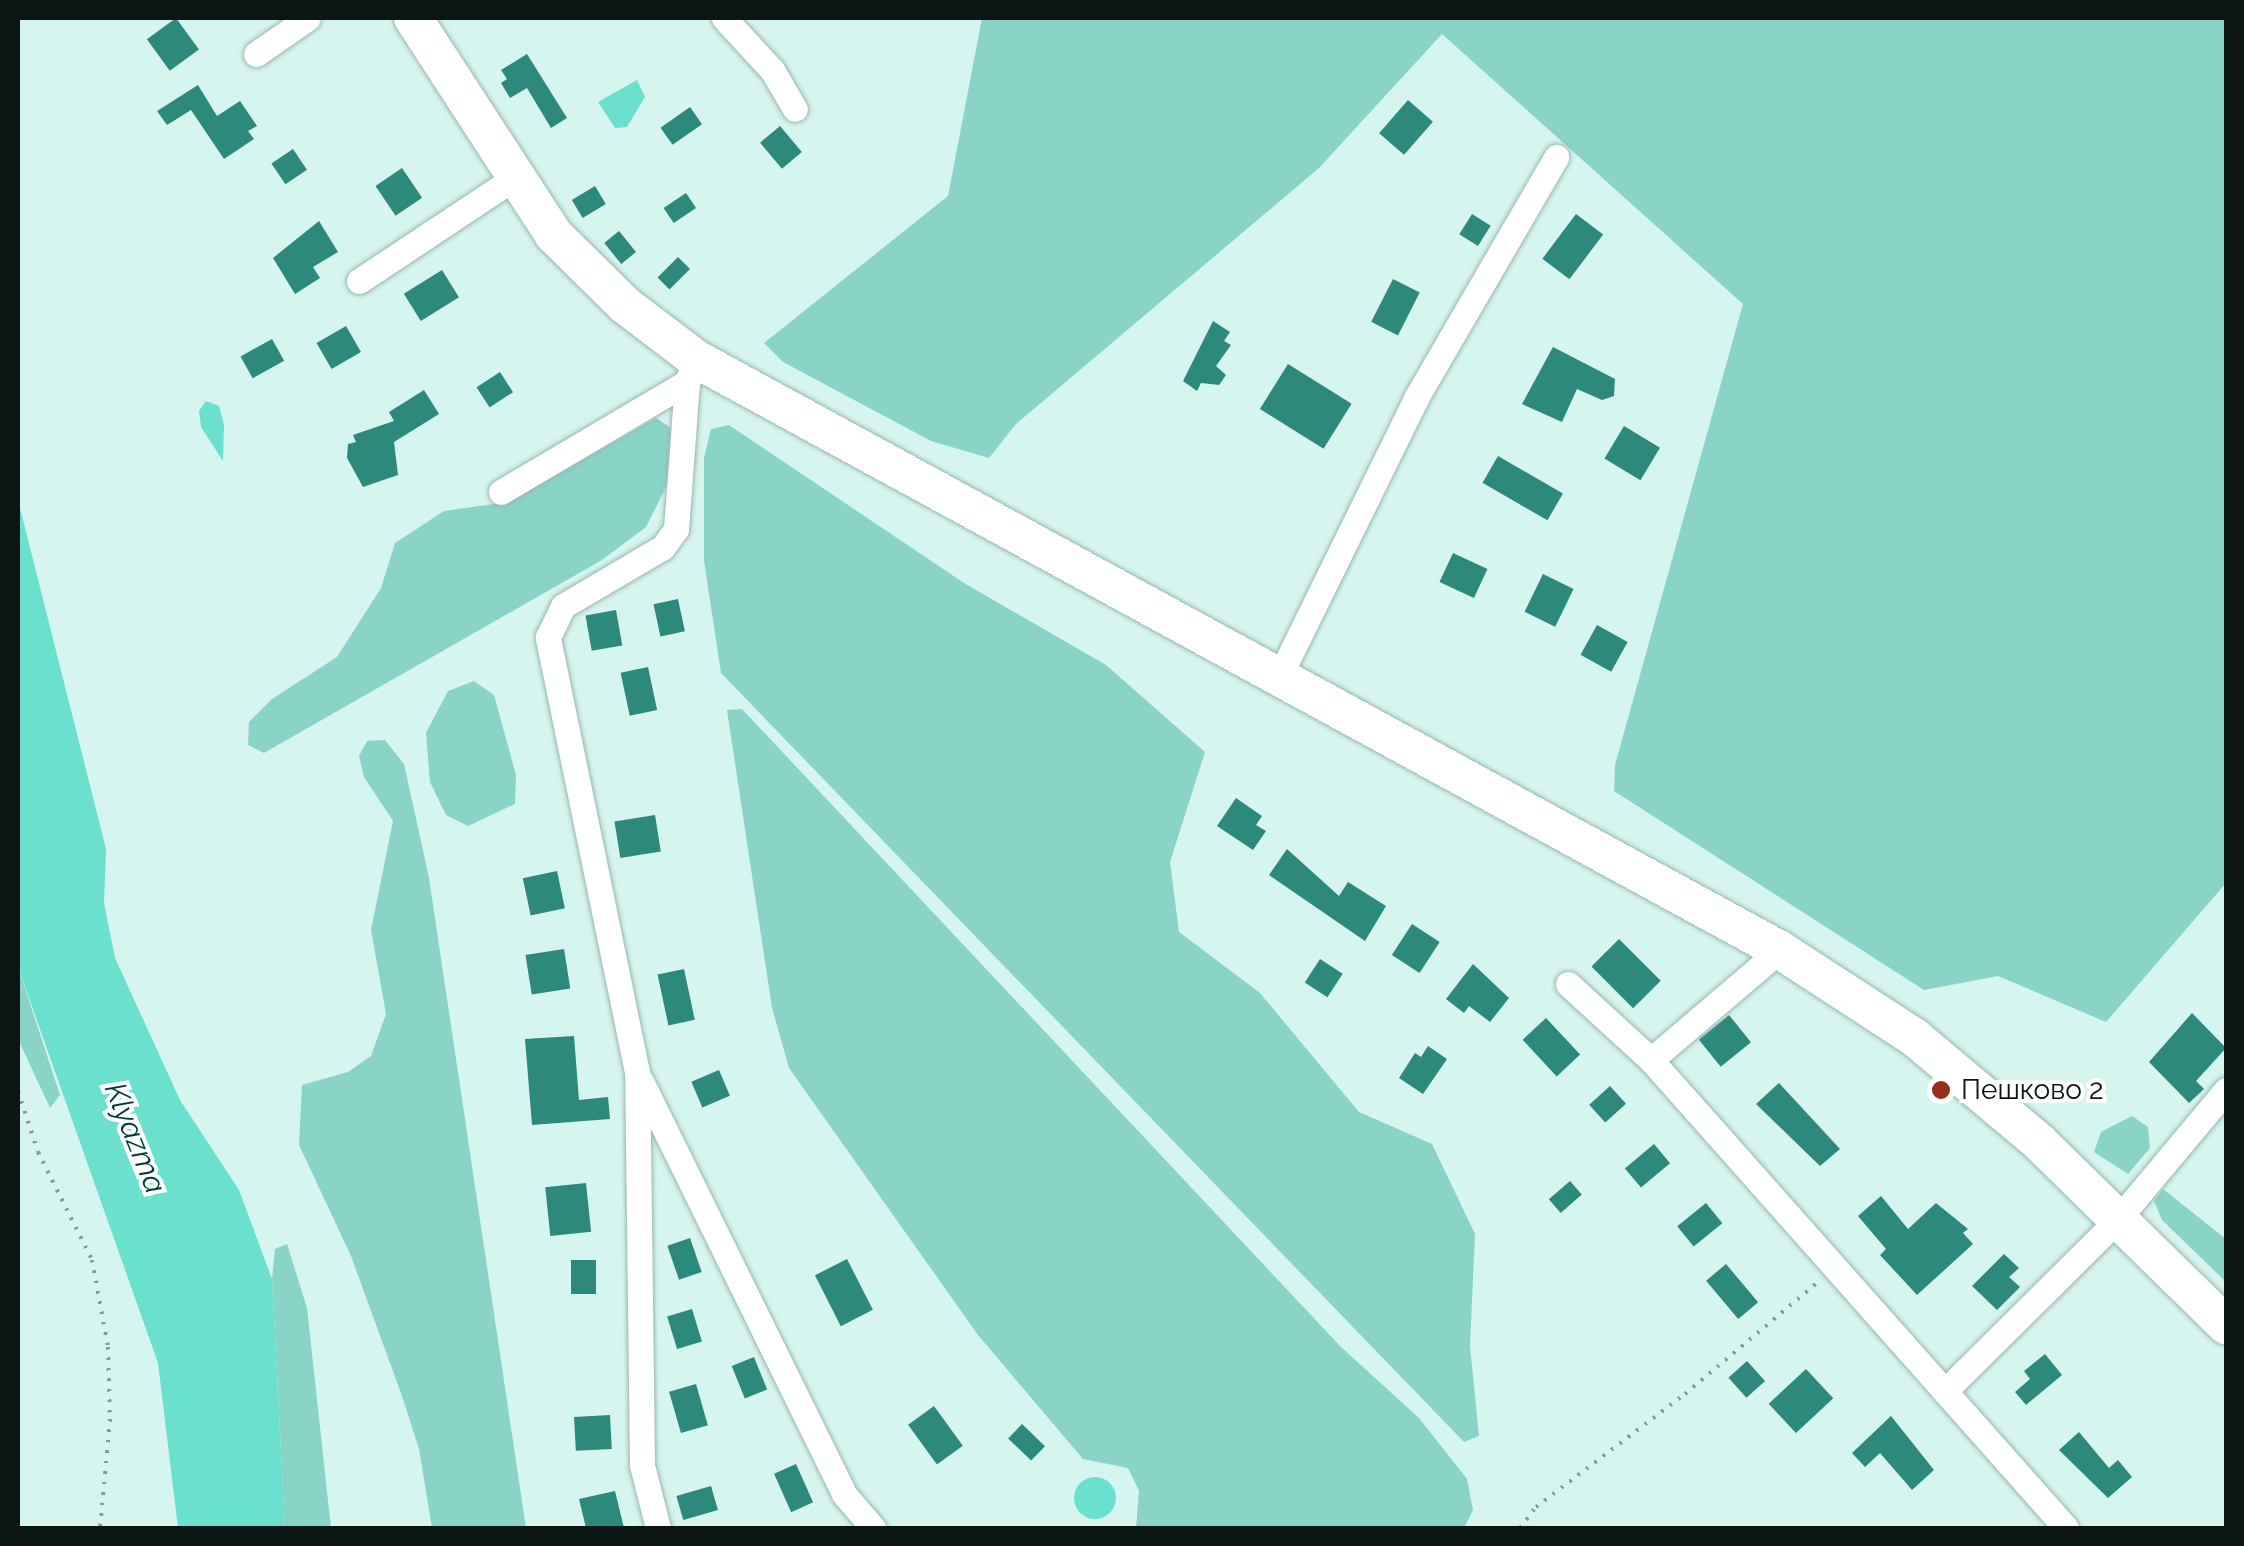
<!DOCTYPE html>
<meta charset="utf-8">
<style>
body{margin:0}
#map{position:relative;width:2244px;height:1546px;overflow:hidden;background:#d6f5ef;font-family:Raleway,sans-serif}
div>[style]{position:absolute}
.green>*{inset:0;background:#8ad3c7}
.water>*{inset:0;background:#6be0ce}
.round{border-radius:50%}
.building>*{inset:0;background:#2c897c;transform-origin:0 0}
.path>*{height:4px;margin-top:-2px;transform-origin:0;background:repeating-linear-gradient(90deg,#839a95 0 2.5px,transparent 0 10.5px)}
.roads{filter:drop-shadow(0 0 2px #99b6b0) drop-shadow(0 0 2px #99b6b0)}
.minor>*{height:25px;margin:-12.5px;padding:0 12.5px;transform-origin:12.5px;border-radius:12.5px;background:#fff}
.highway>*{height:38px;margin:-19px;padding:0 19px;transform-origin:19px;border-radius:19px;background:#fff}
.dots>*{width:28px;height:28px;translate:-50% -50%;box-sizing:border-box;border:5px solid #fff;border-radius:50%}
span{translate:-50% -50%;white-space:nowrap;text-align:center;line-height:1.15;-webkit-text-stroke:8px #fff;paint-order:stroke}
.poi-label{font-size:28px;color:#0b1614}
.left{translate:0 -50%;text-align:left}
.water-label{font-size:30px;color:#013b34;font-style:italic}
.frame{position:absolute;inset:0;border:20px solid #0b1614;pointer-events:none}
</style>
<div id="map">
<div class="green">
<div style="clip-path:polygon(982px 18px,2226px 18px,2226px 883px,2106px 1022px,1998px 976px,1924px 990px,1614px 791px,1615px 765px,1743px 304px,1442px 34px,1319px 168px,1016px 424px,989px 458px,931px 441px,783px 362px,764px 343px,948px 196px)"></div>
<div style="clip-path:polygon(656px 418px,674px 430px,672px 475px,646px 527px,602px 560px,264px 753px,248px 745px,249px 722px,272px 699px,337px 657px,381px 588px,395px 543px,444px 511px,508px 502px)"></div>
<div style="clip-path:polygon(729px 425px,964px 583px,1106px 665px,1205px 752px,1170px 862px,1179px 932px,1260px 993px,1359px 1112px,1432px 1144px,1475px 1234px,1470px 1346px,1479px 1436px,1464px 1442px,721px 673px,704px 561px,704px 458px,711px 429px)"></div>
<div style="clip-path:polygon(474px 681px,494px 695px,516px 775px,515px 804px,468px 826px,446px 815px,430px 782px,426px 733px,448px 691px)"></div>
<div style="clip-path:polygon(742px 709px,1341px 1347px,1419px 1418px,1467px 1479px,1473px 1510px,1464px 1528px,1136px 1528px,1139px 1491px,1128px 1468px,1083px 1459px,978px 1335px,789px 1068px,772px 1008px,727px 710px)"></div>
<div style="clip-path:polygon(385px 740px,404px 764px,429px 878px,526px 1528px,432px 1528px,419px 1449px,402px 1396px,351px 1256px,299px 1145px,302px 1085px,348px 1072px,371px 1056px,386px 1014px,371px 930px,393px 821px,364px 777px,359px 756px,367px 741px)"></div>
<div style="clip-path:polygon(18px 967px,60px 1095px,50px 1108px,18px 1039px)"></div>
<div style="clip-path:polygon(2132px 1116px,2148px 1127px,2150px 1148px,2128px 1174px,2094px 1152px,2101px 1132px)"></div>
<div style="clip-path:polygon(2163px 1189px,2226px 1239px,2226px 1282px,2162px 1220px,2154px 1201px)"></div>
<div style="clip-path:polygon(287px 1244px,307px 1308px,331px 1528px,285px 1528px,272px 1279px,275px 1249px)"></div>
</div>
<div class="water">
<div style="clip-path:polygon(637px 80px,645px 97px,627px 127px,615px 128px,598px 102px)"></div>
<div style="clip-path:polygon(206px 401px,219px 406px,224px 425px,223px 461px,201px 427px,199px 411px)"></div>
<div style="clip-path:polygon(18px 500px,106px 849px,104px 903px,115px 958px,180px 1100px,239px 1190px,272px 1279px,285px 1528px,178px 1528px,158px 1363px,18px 967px)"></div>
<div class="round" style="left:1074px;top:1477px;width:42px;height:42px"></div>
</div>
<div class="building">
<div style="left:176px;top:18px;width:39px;height:36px;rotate:54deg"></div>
<div style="clip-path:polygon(527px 54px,567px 118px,551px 128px,527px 88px,510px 98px,501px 83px,507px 79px,501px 70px)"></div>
<div style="clip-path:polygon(198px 85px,217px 116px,240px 101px,257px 126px,248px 131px,254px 139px,224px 159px,191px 110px,167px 125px,157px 111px)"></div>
<div style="left:1408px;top:100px;width:33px;height:44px;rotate:41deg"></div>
<div style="left:690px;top:107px;width:21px;height:36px;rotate:55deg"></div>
<div style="left:780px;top:126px;width:34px;height:26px;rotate:50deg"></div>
<div style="left:293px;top:149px;width:25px;height:26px;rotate:56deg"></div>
<div style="left:402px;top:168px;width:36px;height:32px;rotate:56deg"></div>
<div style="left:595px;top:186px;width:21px;height:27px;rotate:59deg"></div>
<div style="left:686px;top:193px;width:18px;height:27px;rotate:56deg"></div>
<div style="left:1472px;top:214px;width:22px;height:24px;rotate:32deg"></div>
<div style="left:1576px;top:214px;width:34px;height:56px;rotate:37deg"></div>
<div style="clip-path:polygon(319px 221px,338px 252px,313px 267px,320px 278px,295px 294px,273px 258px)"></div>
<div style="left:619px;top:231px;width:27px;height:19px;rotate:51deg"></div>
<div style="left:678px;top:257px;width:17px;height:29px;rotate:45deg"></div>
<div style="left:442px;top:270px;width:32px;height:45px;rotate:58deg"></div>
<div style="left:1393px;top:279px;width:30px;height:48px;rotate:27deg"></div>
<div style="clip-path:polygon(1213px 321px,1230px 332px,1224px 341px,1231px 345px,1216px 366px,1226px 375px,1219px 385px,1201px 383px,1197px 391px,1183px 381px)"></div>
<div style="left:346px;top:326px;width:30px;height:34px;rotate:60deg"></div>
<div style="left:272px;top:339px;width:25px;height:36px;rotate:61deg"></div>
<div style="clip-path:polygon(1553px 347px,1615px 379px,1614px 396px,1602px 400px,1577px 389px,1562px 422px,1522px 404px)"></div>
<div style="left:1288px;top:364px;width:75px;height:53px;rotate:32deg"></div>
<div style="left:500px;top:372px;width:24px;height:28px;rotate:57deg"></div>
<div style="clip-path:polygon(424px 390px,439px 414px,394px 442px,398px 475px,363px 487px,347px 458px,348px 444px,356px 442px,353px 435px,394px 421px,389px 412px)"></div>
<div style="left:1624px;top:426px;width:42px;height:38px;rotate:31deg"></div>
<div style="left:1498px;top:456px;width:75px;height:31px;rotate:30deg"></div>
<div style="left:1453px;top:553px;width:38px;height:32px;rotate:25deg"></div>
<div style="left:1543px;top:574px;width:34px;height:42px;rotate:26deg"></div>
<div style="left:678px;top:599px;width:33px;height:25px;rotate:78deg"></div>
<div style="left:616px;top:610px;width:36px;height:31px;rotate:80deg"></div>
<div style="left:1597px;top:625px;width:35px;height:34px;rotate:29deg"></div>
<div style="left:648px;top:667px;width:44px;height:28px;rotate:78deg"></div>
<div style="clip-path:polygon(1236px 798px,1262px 816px,1256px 825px,1266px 831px,1253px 850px,1217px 826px)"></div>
<div style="left:655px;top:815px;width:37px;height:41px;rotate:81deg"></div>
<div style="clip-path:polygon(1287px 849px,1339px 896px,1348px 882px,1386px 906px,1365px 941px,1269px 875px)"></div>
<div style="left:557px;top:871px;width:38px;height:35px;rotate:78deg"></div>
<div style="left:1412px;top:924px;width:33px;height:37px;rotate:33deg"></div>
<div style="left:1619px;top:939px;width:59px;height:39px;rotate:45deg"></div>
<div style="left:564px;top:949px;width:40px;height:39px;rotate:81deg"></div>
<div style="left:1320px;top:959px;width:27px;height:28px;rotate:33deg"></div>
<div style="clip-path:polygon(1473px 964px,1509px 998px,1490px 1022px,1469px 1006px,1464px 1013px,1446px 999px)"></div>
<div style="left:684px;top:969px;width:52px;height:27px;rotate:78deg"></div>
<div style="clip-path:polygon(2192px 1013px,2226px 1048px,2196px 1081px,2204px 1089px,2189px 1103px,2149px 1062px)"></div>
<div style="left:1729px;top:1015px;width:35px;height:39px;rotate:51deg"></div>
<div style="left:1546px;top:1018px;width:50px;height:32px;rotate:47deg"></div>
<div style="clip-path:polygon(574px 1036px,579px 1100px,608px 1097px,610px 1119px,532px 1125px,525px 1039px)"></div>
<div style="clip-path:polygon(1428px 1046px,1447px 1059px,1423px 1094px,1399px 1078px,1415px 1053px,1421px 1057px)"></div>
<div style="left:719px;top:1070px;width:28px;height:30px;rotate:67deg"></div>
<div style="clip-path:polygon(1779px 1083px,1840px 1149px,1820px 1166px,1756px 1104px)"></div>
<div style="left:1610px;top:1086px;width:24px;height:28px;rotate:48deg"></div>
<div style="left:1654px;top:1144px;width:25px;height:38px;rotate:50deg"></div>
<div style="left:1570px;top:1181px;width:18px;height:28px;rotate:49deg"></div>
<div style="left:586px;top:1183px;width:49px;height:41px;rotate:84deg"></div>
<div style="clip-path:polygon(1881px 1196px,1908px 1229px,1936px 1203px,1968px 1229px,1963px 1233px,1973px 1244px,1917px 1295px,1880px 1255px,1886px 1249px,1858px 1216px)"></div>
<div style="left:1706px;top:1203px;width:26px;height:37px;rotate:51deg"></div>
<div style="left:690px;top:1238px;width:36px;height:24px;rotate:71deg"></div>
<div style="clip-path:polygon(2004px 1254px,2019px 1268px,2009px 1277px,2020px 1287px,1997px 1310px,1972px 1286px)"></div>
<div style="left:847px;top:1259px;width:57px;height:36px;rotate:63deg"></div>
<div style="left:571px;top:1260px;width:25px;height:34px"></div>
<div style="left:1726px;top:1264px;width:50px;height:26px;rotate:50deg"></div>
<div style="left:692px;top:1309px;width:34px;height:26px;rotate:73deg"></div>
<div style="clip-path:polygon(2045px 1354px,2062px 1375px,2026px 1405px,2015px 1392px,2030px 1379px,2024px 1371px)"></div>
<div style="left:754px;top:1357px;width:35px;height:24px;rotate:68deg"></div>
<div style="left:1747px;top:1361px;width:27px;height:25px;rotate:48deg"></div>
<div style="left:1806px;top:1369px;width:40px;height:51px;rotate:47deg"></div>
<div style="left:696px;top:1384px;width:43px;height:28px;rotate:74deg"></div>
<div style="left:934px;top:1406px;width:49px;height:32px;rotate:54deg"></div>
<div style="left:610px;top:1415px;width:34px;height:36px;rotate:87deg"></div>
<div style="clip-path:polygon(1891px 1416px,1934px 1470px,1912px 1490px,1880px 1453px,1865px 1467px,1852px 1453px)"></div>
<div style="left:1022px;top:1424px;width:32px;height:20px;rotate:44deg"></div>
<div style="clip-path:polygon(2079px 1432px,2109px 1468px,2118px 1460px,2132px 1477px,2108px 1498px,2059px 1450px)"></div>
<div style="left:796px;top:1464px;width:42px;height:24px;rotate:66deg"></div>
<div style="left:711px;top:1486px;width:25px;height:36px;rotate:74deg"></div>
<div style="clip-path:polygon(615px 1491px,624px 1528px,586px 1528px,579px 1499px)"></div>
</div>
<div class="path">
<div style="left:18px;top:1091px;width:64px;rotate:71.8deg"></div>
<div style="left:38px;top:1152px;width:121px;rotate:63.4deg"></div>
<div style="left:92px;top:1260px;width:88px;rotate:79.6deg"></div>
<div style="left:108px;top:1347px;width:72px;rotate:88.4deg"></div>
<div style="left:110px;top:1419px;width:109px;rotate:95.2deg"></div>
<div style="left:1520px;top:1528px;width:26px;rotate:-53deg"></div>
<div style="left:1536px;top:1507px;width:187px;rotate:-37.2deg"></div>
<div style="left:1685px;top:1394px;width:175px;rotate:-40.1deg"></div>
</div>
<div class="roads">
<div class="minor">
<div style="left:724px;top:18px;width:71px;rotate:47.3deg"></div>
<div style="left:772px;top:70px;width:45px;rotate:59.5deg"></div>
<div style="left:256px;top:54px;width:63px;rotate:-34.7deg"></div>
<div style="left:359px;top:281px;width:186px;rotate:-33.6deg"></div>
<div style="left:501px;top:492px;width:216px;rotate:-30.6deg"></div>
<div style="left:1279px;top:677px;width:311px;rotate:-63.8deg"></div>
<div style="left:1416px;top:398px;width:279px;rotate:-59.8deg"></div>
<div style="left:1568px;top:984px;width:113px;rotate:42.5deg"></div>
<div style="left:1651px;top:1060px;width:625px;rotate:48.43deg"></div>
<div style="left:1651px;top:1060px;width:170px;rotate:-40.5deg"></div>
<div style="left:641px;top:1081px;width:460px;rotate:63.8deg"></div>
<div style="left:844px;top:1494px;width:45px;rotate:49.5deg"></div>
<div style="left:1946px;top:1390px;width:244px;rotate:-44.8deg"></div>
<div style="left:2119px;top:1218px;width:167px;rotate:-50.1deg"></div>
<div style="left:658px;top:1528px;width:65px;rotate:-104.3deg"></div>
<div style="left:642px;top:1465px;width:393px;rotate:-90.7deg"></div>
<div style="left:637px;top:1072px;width:444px;rotate:-101.6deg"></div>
<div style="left:548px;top:637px;width:34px;rotate:-64deg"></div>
<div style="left:563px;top:606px;width:116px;rotate:-30.5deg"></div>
<div style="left:663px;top:547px;width:22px;rotate:-54deg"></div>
<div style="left:676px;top:529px;width:147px;rotate:-85.7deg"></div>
<div style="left:687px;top:382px;width:25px;rotate:-69deg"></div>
</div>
<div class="highway">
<div style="left:413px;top:18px;width:259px;rotate:57deg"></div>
<div style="left:554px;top:235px;width:100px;rotate:44.6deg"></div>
<div style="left:625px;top:305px;width:89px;rotate:37.3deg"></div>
<div style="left:696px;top:359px;width:1235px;rotate:28.6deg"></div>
<div style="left:1780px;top:950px;width:160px;rotate:33deg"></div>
<div style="left:1914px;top:1037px;width:163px;rotate:40deg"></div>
<div style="left:2039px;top:1142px;width:262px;rotate:44.4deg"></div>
</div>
</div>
<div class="dots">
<div style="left:1941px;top:1090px;background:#992f1d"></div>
</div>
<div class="poi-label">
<span class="left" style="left:1961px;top:1090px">Пешково 2</span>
</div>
<div class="water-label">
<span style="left:135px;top:1138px;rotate:68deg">Klyazma</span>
</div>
<div class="frame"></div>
</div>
